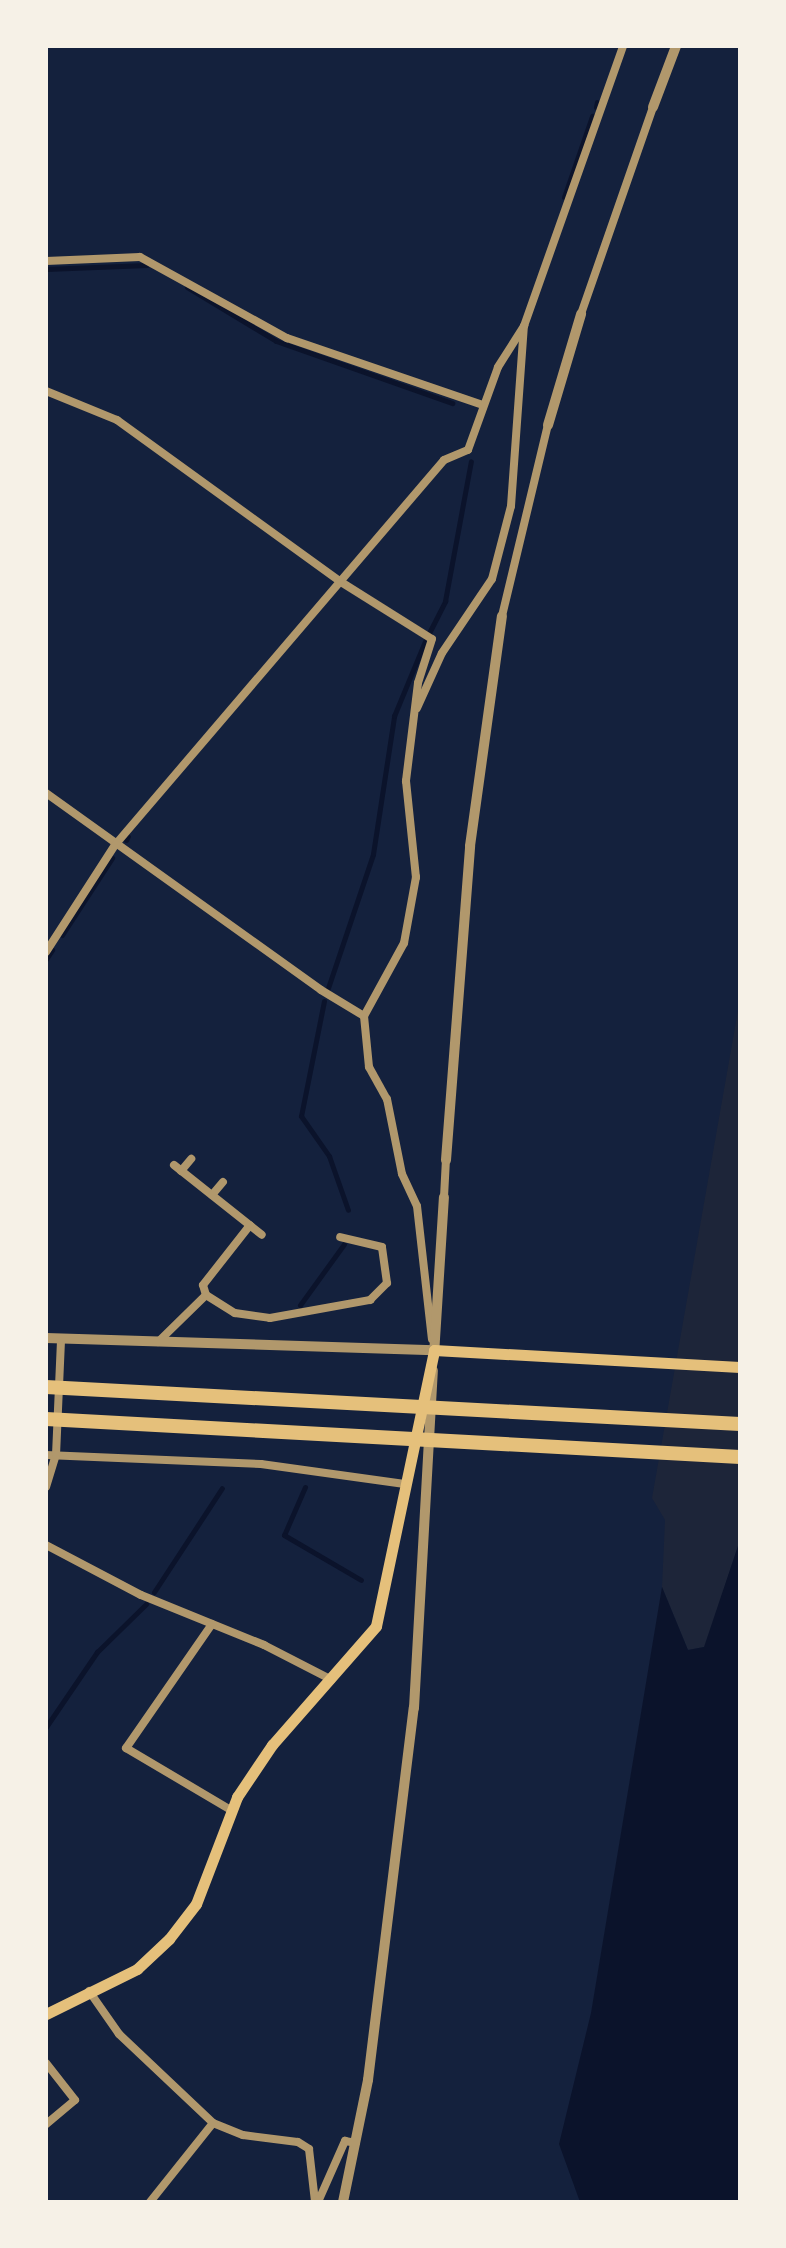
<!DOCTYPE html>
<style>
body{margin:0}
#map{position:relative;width:786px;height:2248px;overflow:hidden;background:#14213d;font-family:Rubik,sans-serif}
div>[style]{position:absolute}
.green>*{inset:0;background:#1d2539}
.water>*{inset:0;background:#0b132b}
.stream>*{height:5px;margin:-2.5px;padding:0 2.5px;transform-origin:2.5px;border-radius:2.5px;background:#0b132b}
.minor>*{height:8px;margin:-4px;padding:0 4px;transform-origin:4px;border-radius:4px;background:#b1986c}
.tertiary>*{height:10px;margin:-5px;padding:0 5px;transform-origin:5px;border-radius:5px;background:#b1986c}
.secondary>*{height:11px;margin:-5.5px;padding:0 5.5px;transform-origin:5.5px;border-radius:5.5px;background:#e5c07b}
.motorway>*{height:14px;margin:-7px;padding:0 7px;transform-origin:7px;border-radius:7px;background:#e5c07b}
span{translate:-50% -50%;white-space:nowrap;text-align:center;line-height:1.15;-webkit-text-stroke:7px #f6f1e7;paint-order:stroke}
.frame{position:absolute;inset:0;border:48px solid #f6f1e7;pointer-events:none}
</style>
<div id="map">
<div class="green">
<div style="clip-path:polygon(740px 999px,740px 1540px,705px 1647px,688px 1650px,662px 1587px,665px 1520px,652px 1498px)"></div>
</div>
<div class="water">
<div style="clip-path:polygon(740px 1540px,740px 2202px,580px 2202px,559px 2144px,591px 2013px,662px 1587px,688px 1650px,704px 1647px)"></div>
</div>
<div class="stream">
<div style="left:596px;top:107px;width:5px;rotate:-79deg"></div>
<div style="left:564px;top:197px;width:86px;rotate:-70.9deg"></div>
<div style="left:46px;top:269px;width:101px;rotate:-2.3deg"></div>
<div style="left:187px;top:287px;width:104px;rotate:31.2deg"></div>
<div style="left:276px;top:341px;width:187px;rotate:19.4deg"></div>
<div style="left:429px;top:633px;width:36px;rotate:-63deg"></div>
<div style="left:445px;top:601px;width:142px;rotate:-79.5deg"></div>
<div style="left:126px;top:840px;width:4px;rotate:-63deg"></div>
<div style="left:62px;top:935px;width:92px;rotate:-57deg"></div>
<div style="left:46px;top:959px;width:11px;rotate:-56deg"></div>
<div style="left:328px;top:988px;width:141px;rotate:-71.4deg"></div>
<div style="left:373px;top:854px;width:140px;rotate:-81.3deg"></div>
<div style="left:394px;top:716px;width:81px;rotate:-67.5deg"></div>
<div style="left:324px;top:1001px;width:117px;rotate:101.3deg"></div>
<div style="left:301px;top:1116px;width:49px;rotate:55deg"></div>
<div style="left:329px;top:1156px;width:57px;rotate:70.6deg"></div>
<div style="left:300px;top:1305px;width:75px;rotate:-54.2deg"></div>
<div style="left:305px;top:1487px;width:52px;rotate:113.6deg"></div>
<div style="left:284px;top:1535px;width:89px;rotate:30.3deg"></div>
<div style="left:154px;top:1592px;width:124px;rotate:-56.8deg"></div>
<div style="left:46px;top:1727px;width:91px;rotate:-55.8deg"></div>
<div style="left:97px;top:1652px;width:69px;rotate:-44.4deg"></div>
</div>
<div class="minor">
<div style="left:46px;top:261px;width:94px;rotate:-2.4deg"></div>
<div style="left:140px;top:257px;width:168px;rotate:28.9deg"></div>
<div style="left:287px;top:338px;width:207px;rotate:18.9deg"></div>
<div style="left:581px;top:314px;width:219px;rotate:-70.8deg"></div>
<div style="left:46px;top:391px;width:77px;rotate:22.2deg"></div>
<div style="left:117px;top:420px;width:276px;rotate:35.9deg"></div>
<div style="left:341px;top:582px;width:107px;rotate:32.1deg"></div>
<div style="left:432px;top:639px;width:46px;rotate:107.7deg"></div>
<div style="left:418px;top:683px;width:99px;rotate:97deg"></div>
<div style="left:406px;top:781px;width:97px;rotate:84.1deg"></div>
<div style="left:416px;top:877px;width:67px;rotate:100.3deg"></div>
<div style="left:404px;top:943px;width:83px;rotate:118.7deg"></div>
<div style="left:364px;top:1016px;width:51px;rotate:84.4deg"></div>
<div style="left:369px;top:1067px;width:37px;rotate:61deg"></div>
<div style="left:387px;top:1099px;width:76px;rotate:78.7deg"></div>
<div style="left:402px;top:1174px;width:35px;rotate:65deg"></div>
<div style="left:417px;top:1206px;width:134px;rotate:83.6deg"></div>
<div style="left:502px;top:616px;width:196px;rotate:-76.5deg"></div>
<div style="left:417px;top:708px;width:60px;rotate:-65.6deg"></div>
<div style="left:442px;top:653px;width:89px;rotate:-56deg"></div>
<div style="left:492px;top:579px;width:75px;rotate:-75.4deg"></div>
<div style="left:511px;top:506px;width:180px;rotate:-85.9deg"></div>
<div style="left:524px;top:326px;width:297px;rotate:-70.5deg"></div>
<div style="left:46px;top:793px;width:338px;rotate:35.6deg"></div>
<div style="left:321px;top:990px;width:50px;rotate:31.2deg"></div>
<div style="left:46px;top:952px;width:127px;rotate:-57.2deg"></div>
<div style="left:115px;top:845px;width:506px;rotate:-49.48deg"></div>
<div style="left:444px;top:460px;width:26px;rotate:-23deg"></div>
<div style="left:468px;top:450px;width:88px;rotate:-70.1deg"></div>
<div style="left:498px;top:367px;width:49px;rotate:-57.6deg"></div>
<div style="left:174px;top:1165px;width:112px;rotate:38.5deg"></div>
<div style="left:181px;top:1171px;width:16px;rotate:-50deg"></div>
<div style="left:212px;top:1195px;width:17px;rotate:-50deg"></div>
<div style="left:444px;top:1197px;width:37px;rotate:-87deg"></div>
<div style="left:206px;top:1295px;width:10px;rotate:-107deg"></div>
<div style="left:203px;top:1285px;width:76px;rotate:-51.9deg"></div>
<div style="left:158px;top:1342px;width:67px;rotate:-44.4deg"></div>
<div style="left:206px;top:1295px;width:34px;rotate:32deg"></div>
<div style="left:235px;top:1313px;width:35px;rotate:8deg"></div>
<div style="left:270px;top:1318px;width:102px;rotate:-10.2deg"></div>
<div style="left:370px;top:1300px;width:24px;rotate:-45deg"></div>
<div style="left:387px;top:1283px;width:36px;rotate:-98deg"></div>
<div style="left:382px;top:1247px;width:43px;rotate:-166.6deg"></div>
<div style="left:46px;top:1455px;width:215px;rotate:2.4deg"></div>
<div style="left:261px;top:1464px;width:145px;rotate:7.9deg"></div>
<div style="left:46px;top:1487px;width:34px;rotate:-73deg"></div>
<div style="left:56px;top:1455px;width:116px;rotate:-87.5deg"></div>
<div style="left:46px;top:1545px;width:107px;rotate:27.8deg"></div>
<div style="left:141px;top:1595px;width:133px;rotate:22.1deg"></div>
<div style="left:264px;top:1645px;width:76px;rotate:27.2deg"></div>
<div style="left:212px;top:1624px;width:151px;rotate:124.7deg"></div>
<div style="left:126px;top:1748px;width:122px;rotate:30.6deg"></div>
<div style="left:89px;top:1991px;width:52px;rotate:55.1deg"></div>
<div style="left:119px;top:2034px;width:129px;rotate:43.4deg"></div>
<div style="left:213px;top:2123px;width:32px;rotate:22deg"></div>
<div style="left:243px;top:2135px;width:55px;rotate:7.3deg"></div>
<div style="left:298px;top:2142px;width:13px;rotate:32deg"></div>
<div style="left:309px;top:2149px;width:53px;rotate:83.5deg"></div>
<div style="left:46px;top:2063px;width:47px;rotate:51.9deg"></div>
<div style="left:75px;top:2100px;width:38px;rotate:140deg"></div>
<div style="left:150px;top:2202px;width:101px;rotate:-51.4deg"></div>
<div style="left:318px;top:2202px;width:67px;rotate:-66.1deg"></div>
<div style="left:345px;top:2141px;width:11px;rotate:10deg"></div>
</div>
<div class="tertiary">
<div style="left:653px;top:107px;width:65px;rotate:-69.3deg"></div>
<div style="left:548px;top:425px;width:116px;rotate:-73.4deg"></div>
<div style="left:446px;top:1160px;width:315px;rotate:-85.6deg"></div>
<div style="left:470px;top:846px;width:232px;rotate:-82.1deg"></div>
<div style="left:46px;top:1338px;width:388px;rotate:1.8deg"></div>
<div style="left:434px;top:1355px;width:158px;rotate:-86.4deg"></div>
<div style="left:343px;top:2202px;width:125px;rotate:-78.4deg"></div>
<div style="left:368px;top:2080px;width:375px;rotate:-83deg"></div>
<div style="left:414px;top:1708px;width:338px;rotate:-86.8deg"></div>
</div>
<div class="secondary">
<div style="left:46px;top:2014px;width:102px;rotate:-26.3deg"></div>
<div style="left:137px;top:1969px;width:44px;rotate:-43.2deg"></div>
<div style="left:169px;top:1939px;width:44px;rotate:-52.4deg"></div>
<div style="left:196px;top:1904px;width:115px;rotate:-69deg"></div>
<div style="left:237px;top:1797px;width:63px;rotate:-56.1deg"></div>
<div style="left:272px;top:1745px;width:158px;rotate:-48.8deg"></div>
<div style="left:376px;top:1626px;width:282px;rotate:-78.1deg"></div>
<div style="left:434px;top:1350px;width:306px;rotate:3.2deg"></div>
</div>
<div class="motorway">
<div style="left:46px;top:1387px;width:695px;rotate:3.05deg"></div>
<div style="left:46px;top:1419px;width:695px;rotate:3.13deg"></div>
</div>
<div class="frame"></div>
</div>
